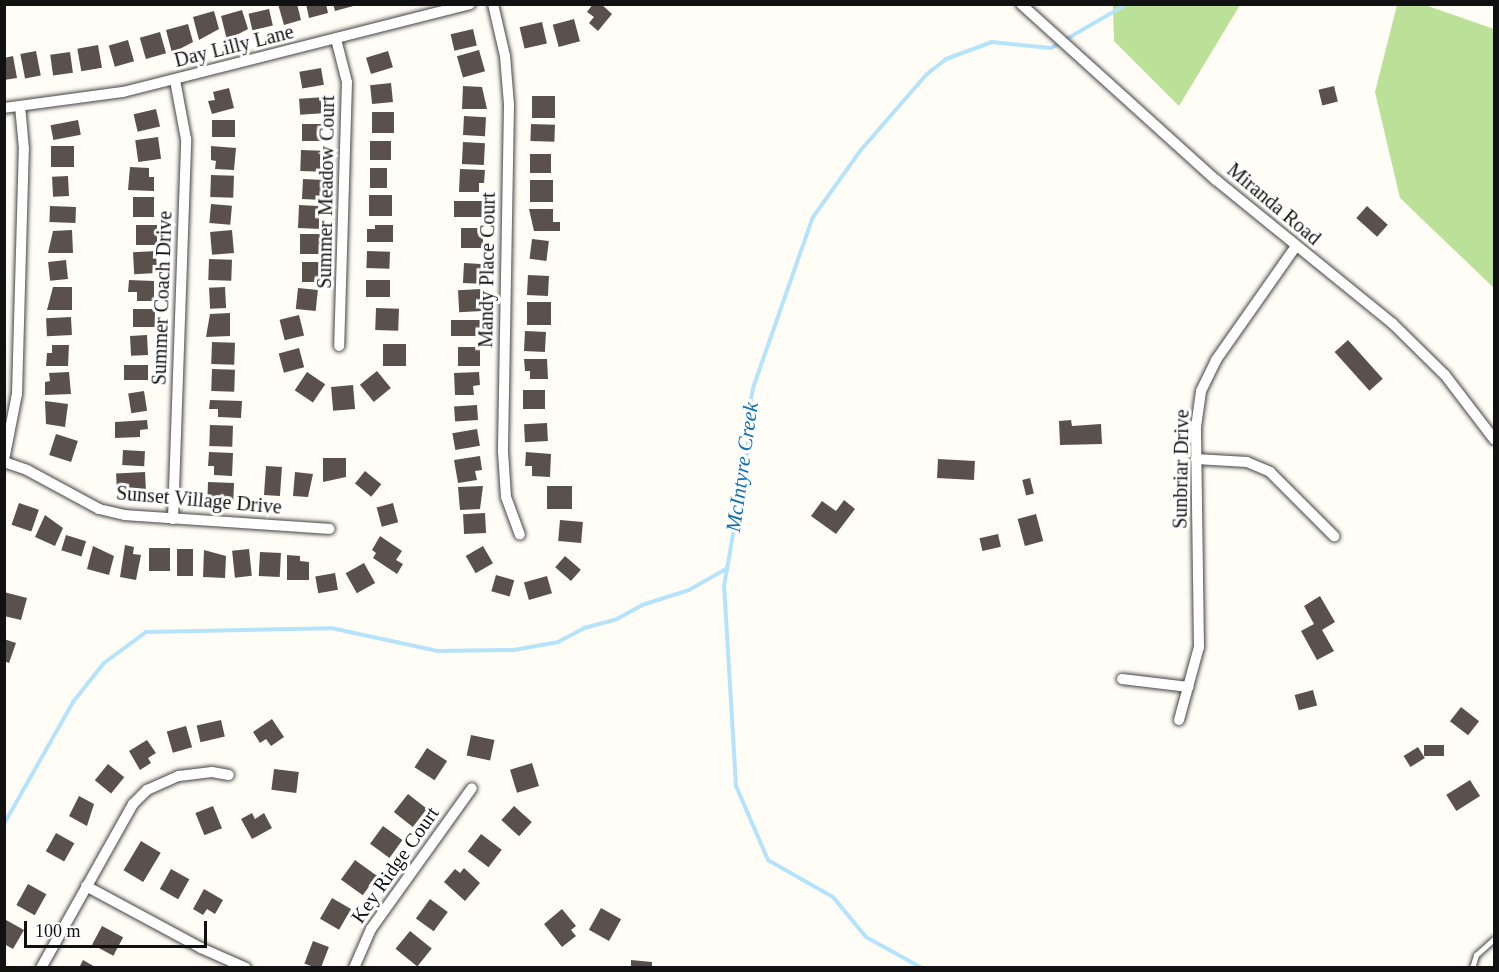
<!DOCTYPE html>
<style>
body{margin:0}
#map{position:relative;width:1499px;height:972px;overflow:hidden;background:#fffdf5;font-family:"Times New Roman",serif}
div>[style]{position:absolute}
.forest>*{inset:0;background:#bbe098}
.stream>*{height:4px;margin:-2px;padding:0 2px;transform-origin:2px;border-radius:2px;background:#b5e3fb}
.building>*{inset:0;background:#5b514c;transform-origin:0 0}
.roads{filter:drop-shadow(0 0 2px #444) drop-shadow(0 0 2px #444)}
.lane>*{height:5px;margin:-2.5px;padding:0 2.5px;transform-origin:2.5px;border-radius:2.5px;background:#fff}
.street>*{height:10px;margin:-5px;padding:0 5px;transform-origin:5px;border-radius:5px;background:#fff}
span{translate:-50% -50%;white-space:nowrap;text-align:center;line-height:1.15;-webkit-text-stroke:6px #fff;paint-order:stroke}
.street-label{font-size:20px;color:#111}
.water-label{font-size:21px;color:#0e6eaf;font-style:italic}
.frame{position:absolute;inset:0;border:6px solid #111;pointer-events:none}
.scale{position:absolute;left:24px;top:921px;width:183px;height:27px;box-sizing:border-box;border:3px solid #111;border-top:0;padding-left:8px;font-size:18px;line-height:21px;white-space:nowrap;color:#111;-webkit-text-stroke:4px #fff;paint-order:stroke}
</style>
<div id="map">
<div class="forest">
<div style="clip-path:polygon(1113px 5px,1113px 4px,1240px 5px,1179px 106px,1114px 41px)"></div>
<div style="clip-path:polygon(1397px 5px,1425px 5px,1494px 29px,1494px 288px,1400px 198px,1375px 92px)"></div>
</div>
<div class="stream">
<div style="left:4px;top:824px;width:140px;rotate:-60.5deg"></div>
<div style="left:73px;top:702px;width:50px;rotate:-51.5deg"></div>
<div style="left:104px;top:663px;width:52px;rotate:-36.4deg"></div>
<div style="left:146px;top:632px;width:185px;rotate:-1.2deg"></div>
<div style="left:331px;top:628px;width:108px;rotate:12.2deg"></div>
<div style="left:437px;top:651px;width:77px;rotate:-0.7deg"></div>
<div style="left:514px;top:650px;width:45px;rotate:-10.3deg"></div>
<div style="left:558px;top:642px;width:30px;rotate:-28deg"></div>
<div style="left:584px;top:628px;width:34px;rotate:-15deg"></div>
<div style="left:617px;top:619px;width:29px;rotate:-29deg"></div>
<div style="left:642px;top:605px;width:49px;rotate:-17.7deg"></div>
<div style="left:689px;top:590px;width:43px;rotate:-29.6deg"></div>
<div style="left:922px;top:968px;width:64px;rotate:-151deg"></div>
<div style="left:866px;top:937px;width:52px;rotate:-129.5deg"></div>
<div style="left:833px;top:897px;width:75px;rotate:-150.4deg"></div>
<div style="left:768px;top:860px;width:81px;rotate:-113.4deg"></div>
<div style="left:736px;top:786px;width:200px;rotate:-93.4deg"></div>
<div style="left:724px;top:586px;width:139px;rotate:-80.1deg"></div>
<div style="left:748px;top:449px;width:27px;rotate:-94deg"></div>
<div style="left:746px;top:422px;width:35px;rotate:-78deg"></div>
<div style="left:753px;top:388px;width:181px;rotate:-70.7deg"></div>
<div style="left:813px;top:217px;width:81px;rotate:-54.5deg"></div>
<div style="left:860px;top:151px;width:102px;rotate:-49deg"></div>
<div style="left:927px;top:74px;width:24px;rotate:-38deg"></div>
<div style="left:946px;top:59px;width:49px;rotate:-20.3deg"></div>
<div style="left:992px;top:42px;width:59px;rotate:5.8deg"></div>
<div style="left:1051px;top:48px;width:88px;rotate:-30.1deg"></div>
</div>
<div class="building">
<div style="clip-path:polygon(278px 4px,297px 4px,301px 20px,284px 25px)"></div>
<div style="clip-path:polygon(306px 4px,326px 4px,328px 13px,309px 18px)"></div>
<div style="clip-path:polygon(333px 4px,357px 4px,357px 5px,335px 11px)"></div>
<div style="clip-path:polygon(593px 4px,601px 4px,612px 14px,598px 31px,589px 23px,594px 17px,587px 12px)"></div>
<div style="left:269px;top:9px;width:17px;height:21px;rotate:77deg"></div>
<div style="clip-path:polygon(242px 10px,248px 29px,227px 40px,221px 16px)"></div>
<div style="clip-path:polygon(214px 11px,219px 29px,199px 40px,193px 17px)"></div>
<div style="left:574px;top:19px;width:23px;height:22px;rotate:75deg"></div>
<div style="left:542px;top:22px;width:22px;height:23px;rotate:77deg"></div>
<div style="clip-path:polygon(188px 24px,193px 42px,172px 53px,166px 30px)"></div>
<div style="left:473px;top:29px;width:17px;height:23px;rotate:77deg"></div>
<div style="left:160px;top:32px;width:22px;height:21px;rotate:74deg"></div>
<div style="left:128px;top:40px;width:22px;height:20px;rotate:74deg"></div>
<div style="left:98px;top:45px;width:23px;height:21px;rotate:80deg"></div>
<div style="left:479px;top:50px;width:22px;height:23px;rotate:74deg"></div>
<div style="left:36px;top:51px;width:25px;height:16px;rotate:79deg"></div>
<div style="left:388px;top:51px;width:17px;height:23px;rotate:73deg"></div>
<div style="left:70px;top:52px;width:21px;height:20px;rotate:82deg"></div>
<div style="clip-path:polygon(13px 56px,17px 78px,4px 80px,4px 58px)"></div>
<div style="left:321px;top:68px;width:17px;height:22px;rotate:80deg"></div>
<div style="left:391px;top:83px;width:19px;height:21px;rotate:84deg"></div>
<div style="clip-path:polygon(463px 86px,482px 87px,487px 109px,462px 109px)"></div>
<div style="left:1334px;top:86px;width:16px;height:16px;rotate:76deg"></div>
<div style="clip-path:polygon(229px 88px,234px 108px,212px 114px,208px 101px,215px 100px,213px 92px)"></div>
<div style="left:532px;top:96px;width:23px;height:22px"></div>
<div style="left:325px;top:97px;width:16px;height:26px;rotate:86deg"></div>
<div style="left:156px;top:109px;width:18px;height:23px;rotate:77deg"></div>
<div style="left:372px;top:112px;width:22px;height:21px"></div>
<div style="left:464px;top:116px;width:22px;height:19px;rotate:3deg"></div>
<div style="left:78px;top:120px;width:15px;height:28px;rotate:79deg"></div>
<div style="left:212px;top:120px;width:23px;height:17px"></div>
<div style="left:302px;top:124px;width:21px;height:17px"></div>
<div style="left:531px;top:124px;width:24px;height:17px;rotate:2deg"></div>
<div style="left:158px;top:137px;width:22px;height:23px;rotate:82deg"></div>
<div style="left:370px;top:141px;width:21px;height:19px"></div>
<div style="left:463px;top:142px;width:22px;height:22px;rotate:3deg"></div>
<div style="left:51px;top:146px;width:23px;height:21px"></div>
<div style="clip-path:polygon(211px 146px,236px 148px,234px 170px,215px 169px,216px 161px,211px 160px)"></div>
<div style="left:301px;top:150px;width:23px;height:21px;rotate:2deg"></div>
<div style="left:530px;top:154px;width:21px;height:19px"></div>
<div style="clip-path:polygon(130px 167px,149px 168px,149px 177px,154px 177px,154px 191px,128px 190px)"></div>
<div style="left:370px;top:168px;width:17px;height:20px"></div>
<div style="clip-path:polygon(460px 169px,485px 170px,484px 183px,479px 183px,479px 192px,459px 192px)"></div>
<div style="left:211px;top:175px;width:23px;height:22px;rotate:2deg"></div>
<div style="left:68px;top:176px;width:20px;height:16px;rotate:87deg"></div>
<div style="left:303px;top:179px;width:21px;height:20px;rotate:3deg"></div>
<div style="left:530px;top:180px;width:23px;height:22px"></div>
<div style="left:369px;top:195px;width:23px;height:21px"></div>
<div style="left:133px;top:197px;width:21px;height:20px"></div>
<div style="left:454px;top:201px;width:30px;height:16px"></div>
<div style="left:211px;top:204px;width:21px;height:19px;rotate:5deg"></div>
<div style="clip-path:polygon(299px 205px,318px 206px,322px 229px,298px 228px)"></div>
<div style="left:50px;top:206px;width:26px;height:16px;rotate:2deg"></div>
<div style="left:1367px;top:206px;width:28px;height:16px;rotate:42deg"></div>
<div style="clip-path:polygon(529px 209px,553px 209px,553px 222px,560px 222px,560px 231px,534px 231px)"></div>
<div style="left:136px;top:225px;width:21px;height:20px"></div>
<div style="clip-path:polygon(375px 225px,393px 225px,393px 242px,367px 242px,367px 229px,375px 229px)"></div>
<div style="left:483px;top:228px;width:20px;height:22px;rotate:90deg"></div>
<div style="clip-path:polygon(72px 230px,73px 253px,48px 253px,53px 231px)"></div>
<div style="left:232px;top:230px;width:23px;height:22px;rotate:85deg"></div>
<div style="left:300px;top:234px;width:20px;height:20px"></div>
<div style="left:532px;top:239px;width:17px;height:20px;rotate:7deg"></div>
<div style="left:156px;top:251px;width:22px;height:23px;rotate:87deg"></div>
<div style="left:367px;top:251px;width:23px;height:17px;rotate:2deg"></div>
<div style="left:209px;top:259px;width:23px;height:21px;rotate:2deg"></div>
<div style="left:66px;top:260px;width:19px;height:18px;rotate:84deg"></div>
<div style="left:302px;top:262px;width:17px;height:20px"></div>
<div style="left:464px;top:263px;width:17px;height:20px;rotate:3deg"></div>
<div style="left:528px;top:275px;width:21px;height:20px;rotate:3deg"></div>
<div style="clip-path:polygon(129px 280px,154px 281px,154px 301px,137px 301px,137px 292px,128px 292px)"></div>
<div style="left:366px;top:280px;width:24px;height:17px"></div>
<div style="clip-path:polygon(53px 287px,72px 287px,72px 310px,47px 310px)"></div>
<div style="left:225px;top:287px;width:21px;height:16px;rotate:87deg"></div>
<div style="left:298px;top:288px;width:20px;height:21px;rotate:6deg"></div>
<div style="left:481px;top:289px;width:22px;height:23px;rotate:87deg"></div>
<div style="left:527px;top:302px;width:24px;height:23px"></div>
<div style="left:376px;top:308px;width:23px;height:22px;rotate:2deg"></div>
<div style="left:133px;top:309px;width:22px;height:18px"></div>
<div style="clip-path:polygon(230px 313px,230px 336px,206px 337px,210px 314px)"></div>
<div style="left:299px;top:315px;width:21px;height:20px;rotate:76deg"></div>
<div style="left:71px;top:317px;width:18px;height:25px;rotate:87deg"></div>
<div style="left:451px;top:320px;width:29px;height:16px"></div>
<div style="left:525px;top:331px;width:21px;height:20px;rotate:3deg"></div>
<div style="left:147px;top:335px;width:20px;height:17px;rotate:87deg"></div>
<div style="left:1348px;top:340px;width:52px;height:18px;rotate:48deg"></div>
<div style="left:212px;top:342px;width:23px;height:22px;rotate:2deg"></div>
<div style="left:383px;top:344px;width:23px;height:22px"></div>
<div style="clip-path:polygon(52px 345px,69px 345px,68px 366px,46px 366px,47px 353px,52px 353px)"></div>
<div style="left:458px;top:347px;width:22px;height:19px"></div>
<div style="left:299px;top:348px;width:20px;height:21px;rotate:75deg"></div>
<div style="clip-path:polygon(524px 359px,547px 359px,548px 379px,530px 379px,530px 371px,525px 371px)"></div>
<div style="left:124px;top:365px;width:24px;height:15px"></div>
<div style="left:212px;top:369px;width:23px;height:22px;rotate:2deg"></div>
<div style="left:377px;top:371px;width:22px;height:22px;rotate:51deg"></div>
<div style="clip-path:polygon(69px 372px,71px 394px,45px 395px,45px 382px,50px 381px,49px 373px)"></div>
<div style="left:307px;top:372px;width:22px;height:22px;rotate:34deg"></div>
<div style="clip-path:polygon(479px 372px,480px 385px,473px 386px,474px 395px,455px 395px,454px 373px)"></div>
<div style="left:353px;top:385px;width:24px;height:22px;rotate:85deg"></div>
<div style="left:523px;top:390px;width:22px;height:19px"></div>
<div style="left:144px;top:391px;width:20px;height:16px;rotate:81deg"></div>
<div style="clip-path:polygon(210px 400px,242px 401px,241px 418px,218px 417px,218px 409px,209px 409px)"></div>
<div style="clip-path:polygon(45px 401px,68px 404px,65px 427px,46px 424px)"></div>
<div style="left:477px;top:405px;width:15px;height:23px;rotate:86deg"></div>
<div style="clip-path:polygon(147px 420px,148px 429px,140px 430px,140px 437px,115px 438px,115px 422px)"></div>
<div style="clip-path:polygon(1071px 420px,1072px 426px,1101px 424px,1102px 444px,1060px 445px,1059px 421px)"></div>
<div style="left:547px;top:423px;width:18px;height:23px;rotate:87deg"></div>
<div style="left:210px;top:425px;width:23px;height:21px;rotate:2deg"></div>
<div style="left:477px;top:429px;width:17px;height:25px;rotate:80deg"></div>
<div style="left:56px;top:434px;width:23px;height:22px;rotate:18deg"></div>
<div style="left:123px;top:450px;width:22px;height:15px;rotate:3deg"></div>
<div style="clip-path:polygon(209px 452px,233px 453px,232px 476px,214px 475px,214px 466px,208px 466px)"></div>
<div style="clip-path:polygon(526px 452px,551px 454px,550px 477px,532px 476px,532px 466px,525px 466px)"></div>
<div style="clip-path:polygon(480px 456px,482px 470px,475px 471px,477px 480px,458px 483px,454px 460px)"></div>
<div style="clip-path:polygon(323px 458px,346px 458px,346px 477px,323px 482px)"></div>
<div style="left:938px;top:459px;width:37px;height:19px;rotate:3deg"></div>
<div style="left:266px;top:466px;width:16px;height:29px;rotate:4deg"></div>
<div style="left:365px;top:471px;width:21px;height:16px;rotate:39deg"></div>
<div style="left:145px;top:472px;width:17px;height:29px;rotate:87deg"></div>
<div style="clip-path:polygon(295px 472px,313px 474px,308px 497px,293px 496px)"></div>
<div style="left:1030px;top:478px;width:16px;height:8px;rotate:76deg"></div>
<div style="left:208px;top:482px;width:26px;height:17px;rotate:2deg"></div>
<div style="clip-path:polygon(483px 486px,480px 509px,460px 510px,458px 487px)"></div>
<div style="left:547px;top:486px;width:25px;height:23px"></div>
<div style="clip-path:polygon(844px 500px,855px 509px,836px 534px,811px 516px,822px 501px,836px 511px)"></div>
<div style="left:19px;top:503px;width:21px;height:23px;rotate:19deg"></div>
<div style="left:393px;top:503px;width:20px;height:17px;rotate:75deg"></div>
<div style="left:485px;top:513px;width:20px;height:22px;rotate:87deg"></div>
<div style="left:1036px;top:514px;width:28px;height:19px;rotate:75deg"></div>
<div style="clip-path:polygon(45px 515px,63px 528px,55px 546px,35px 537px)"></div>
<div style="left:560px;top:520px;width:23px;height:21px;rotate:5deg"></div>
<div style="left:998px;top:534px;width:13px;height:19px;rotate:77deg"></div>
<div style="left:66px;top:535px;width:21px;height:16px;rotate:17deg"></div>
<div style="clip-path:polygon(380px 536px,402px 551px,396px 560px,403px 564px,397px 574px,373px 558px,376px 553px,372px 550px)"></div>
<div style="clip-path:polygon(125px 545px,134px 547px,133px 554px,141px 555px,136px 580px,120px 577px)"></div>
<div style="clip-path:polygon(93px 546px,114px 556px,109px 575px,87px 569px)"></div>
<div style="left:483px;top:546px;width:20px;height:20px;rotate:60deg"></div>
<div style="left:149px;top:548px;width:21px;height:23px"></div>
<div style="left:177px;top:549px;width:16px;height:27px"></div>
<div style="left:249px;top:549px;width:27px;height:17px;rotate:84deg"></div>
<div style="clip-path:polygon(204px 550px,226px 556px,225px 578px,203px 577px)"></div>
<div style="left:260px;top:552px;width:21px;height:24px;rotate:3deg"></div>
<div style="clip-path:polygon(287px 555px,300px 556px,300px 561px,309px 562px,309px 580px,287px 580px)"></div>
<div style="left:565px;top:556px;width:21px;height:15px;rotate:41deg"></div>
<div style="left:364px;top:563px;width:23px;height:21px;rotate:61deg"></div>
<div style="left:335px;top:573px;width:17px;height:20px;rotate:80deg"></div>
<div style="left:496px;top:575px;width:19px;height:17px;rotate:16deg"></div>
<div style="left:547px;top:576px;width:18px;height:24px;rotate:74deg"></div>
<div style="clip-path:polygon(4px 592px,27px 598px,21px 620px,4px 616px)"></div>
<div style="clip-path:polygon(1320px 596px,1335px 622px,1322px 630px,1334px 651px,1317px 660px,1301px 631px,1314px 624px,1304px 606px)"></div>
<div style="clip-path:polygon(4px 639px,16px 643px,9px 663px,4px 661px)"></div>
<div style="left:1313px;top:690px;width:16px;height:19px;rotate:75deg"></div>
<div style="left:1461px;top:707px;width:23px;height:18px;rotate:38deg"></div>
<div style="clip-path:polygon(272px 719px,284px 737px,271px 746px,266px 739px,260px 743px,253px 732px)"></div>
<div style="left:221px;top:720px;width:17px;height:25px;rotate:77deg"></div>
<div style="left:186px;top:726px;width:22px;height:20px;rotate:74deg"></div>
<div style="left:471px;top:735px;width:24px;height:21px;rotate:12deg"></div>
<div style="clip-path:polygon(147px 740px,156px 753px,148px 758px,151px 763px,140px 770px,129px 751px)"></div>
<div style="left:1424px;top:745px;width:20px;height:11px"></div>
<div style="left:1418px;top:747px;width:13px;height:17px;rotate:58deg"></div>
<div style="left:427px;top:748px;width:24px;height:23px;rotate:33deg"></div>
<div style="left:532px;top:763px;width:24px;height:23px;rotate:73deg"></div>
<div style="left:108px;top:764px;width:21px;height:21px;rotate:39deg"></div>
<div style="left:274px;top:769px;width:25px;height:21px;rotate:7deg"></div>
<div style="left:1470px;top:780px;width:19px;height:28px;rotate:58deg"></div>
<div style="left:408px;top:794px;width:24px;height:23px;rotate:38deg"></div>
<div style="clip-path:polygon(79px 796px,94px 804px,87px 826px,69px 816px)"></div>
<div style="left:213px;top:806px;width:24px;height:19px;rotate:68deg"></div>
<div style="left:514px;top:806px;width:24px;height:19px;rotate:42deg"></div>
<div style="clip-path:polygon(252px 813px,255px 819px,264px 813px,272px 828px,252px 839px,241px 819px)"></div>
<div style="left:383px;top:826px;width:24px;height:22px;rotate:36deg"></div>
<div style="left:56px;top:833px;width:21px;height:21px;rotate:29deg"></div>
<div style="left:481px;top:834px;width:26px;height:22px;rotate:37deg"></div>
<div style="left:141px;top:841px;width:23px;height:34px;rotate:31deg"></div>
<div style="left:355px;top:860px;width:27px;height:24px;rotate:36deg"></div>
<div style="clip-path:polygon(464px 868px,480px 883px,465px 901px,444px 882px,455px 869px,460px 873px)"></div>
<div style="left:171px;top:869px;width:21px;height:23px;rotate:29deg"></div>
<div style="left:28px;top:884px;width:21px;height:24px;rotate:29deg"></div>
<div style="clip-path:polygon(204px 889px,223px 900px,215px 914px,207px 909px,203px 915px,193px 909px)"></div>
<div style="left:332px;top:898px;width:22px;height:24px;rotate:30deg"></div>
<div style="left:430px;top:899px;width:22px;height:24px;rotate:36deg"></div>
<div style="left:601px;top:908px;width:23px;height:25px;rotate:29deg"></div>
<div style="clip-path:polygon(562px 909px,576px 926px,571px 930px,576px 936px,562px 947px,544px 924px)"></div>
<div style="clip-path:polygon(6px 920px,24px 930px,13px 949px,4px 944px)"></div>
<div style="left:102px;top:926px;width:24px;height:21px;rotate:28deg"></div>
<div style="left:410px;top:931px;width:28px;height:23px;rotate:39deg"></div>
<div style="left:313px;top:941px;width:17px;height:24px;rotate:21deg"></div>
<div style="clip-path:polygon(83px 960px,97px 968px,79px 968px)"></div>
<div style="clip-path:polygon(631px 960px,652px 962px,652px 968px,631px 968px)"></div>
</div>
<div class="roads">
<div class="lane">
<div style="left:1472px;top:968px;width:14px;rotate:-73deg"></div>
<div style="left:1476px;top:955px;width:24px;rotate:-42deg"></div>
</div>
<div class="street">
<div style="left:493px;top:4px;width:53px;rotate:77deg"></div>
<div style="left:505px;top:56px;width:49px;rotate:85.3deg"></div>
<div style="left:509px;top:105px;width:346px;rotate:91deg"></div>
<div style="left:503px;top:451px;width:46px;rotate:86.3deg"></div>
<div style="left:506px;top:497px;width:40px;rotate:69.8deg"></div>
<div style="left:1021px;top:4px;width:263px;rotate:42.1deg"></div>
<div style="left:1216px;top:180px;width:227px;rotate:39.1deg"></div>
<div style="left:1392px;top:323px;width:74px;rotate:44.5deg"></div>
<div style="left:1445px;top:375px;width:81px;rotate:52.6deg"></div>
<div style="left:336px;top:39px;width:44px;rotate:75.7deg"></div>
<div style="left:347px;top:82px;width:264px;rotate:91.7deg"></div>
<div style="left:4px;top:108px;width:120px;rotate:-7.7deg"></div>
<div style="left:123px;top:92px;width:358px;rotate:-14.2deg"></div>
<div style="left:1196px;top:459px;width:51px;rotate:3.4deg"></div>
<div style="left:1247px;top:462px;width:25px;rotate:23deg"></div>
<div style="left:1270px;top:472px;width:91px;rotate:45deg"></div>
<div style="left:4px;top:460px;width:67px;rotate:-78.9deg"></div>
<div style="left:17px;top:394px;width:245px;rotate:-88.4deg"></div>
<div style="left:24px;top:149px;width:43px;rotate:-95.3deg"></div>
<div style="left:4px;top:462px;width:24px;rotate:19deg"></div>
<div style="left:27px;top:470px;width:82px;rotate:28.4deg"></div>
<div style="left:99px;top:509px;width:27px;rotate:13deg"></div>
<div style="left:125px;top:515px;width:205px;rotate:3.9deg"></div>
<div style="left:173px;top:519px;width:380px;rotate:-88deg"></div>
<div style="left:186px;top:139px;width:60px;rotate:-100.6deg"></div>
<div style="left:1122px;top:679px;width:67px;rotate:6.8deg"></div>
<div style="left:1179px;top:720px;width:76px;rotate:-74.7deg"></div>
<div style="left:1199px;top:647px;width:220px;rotate:-90.8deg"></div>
<div style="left:1196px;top:427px;width:36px;rotate:-82deg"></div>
<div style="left:1201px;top:391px;width:34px;rotate:-64deg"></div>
<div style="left:1216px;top:360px;width:139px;rotate:-54.9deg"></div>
<div style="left:86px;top:886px;width:131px;rotate:28.3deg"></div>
<div style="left:201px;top:948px;width:49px;rotate:24deg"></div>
<div style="left:41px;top:968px;width:188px;rotate:-60.7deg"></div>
<div style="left:133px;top:804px;width:20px;rotate:-45deg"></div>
<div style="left:147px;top:790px;width:35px;rotate:-24deg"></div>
<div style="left:179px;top:776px;width:33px;rotate:-7deg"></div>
<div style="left:212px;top:772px;width:17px;rotate:10deg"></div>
<div style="left:354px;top:968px;width:43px;rotate:-66.4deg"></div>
<div style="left:371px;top:929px;width:173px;rotate:-54.4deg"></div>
</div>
</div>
<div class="street-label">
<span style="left:234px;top:46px;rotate:-14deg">Day Lilly Lane</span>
<span style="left:326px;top:192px;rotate:-89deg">Summer Meadow Court</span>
<span style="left:1274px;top:204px;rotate:40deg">Miranda Road</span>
<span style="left:487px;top:270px;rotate:-89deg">Mandy Place Court</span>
<span style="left:162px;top:298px;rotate:-88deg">Summer Coach Drive</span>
<span style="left:1181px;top:469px;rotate:-89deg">Sunbriar Drive</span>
<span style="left:199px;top:500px;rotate:5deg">Sunset Village Drive</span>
<span style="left:395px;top:865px;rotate:-55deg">Key Ridge Court</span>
</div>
<div class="water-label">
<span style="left:742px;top:467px;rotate:-82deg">McIntyre Creek</span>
</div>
<div class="frame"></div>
<div class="scale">100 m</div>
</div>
